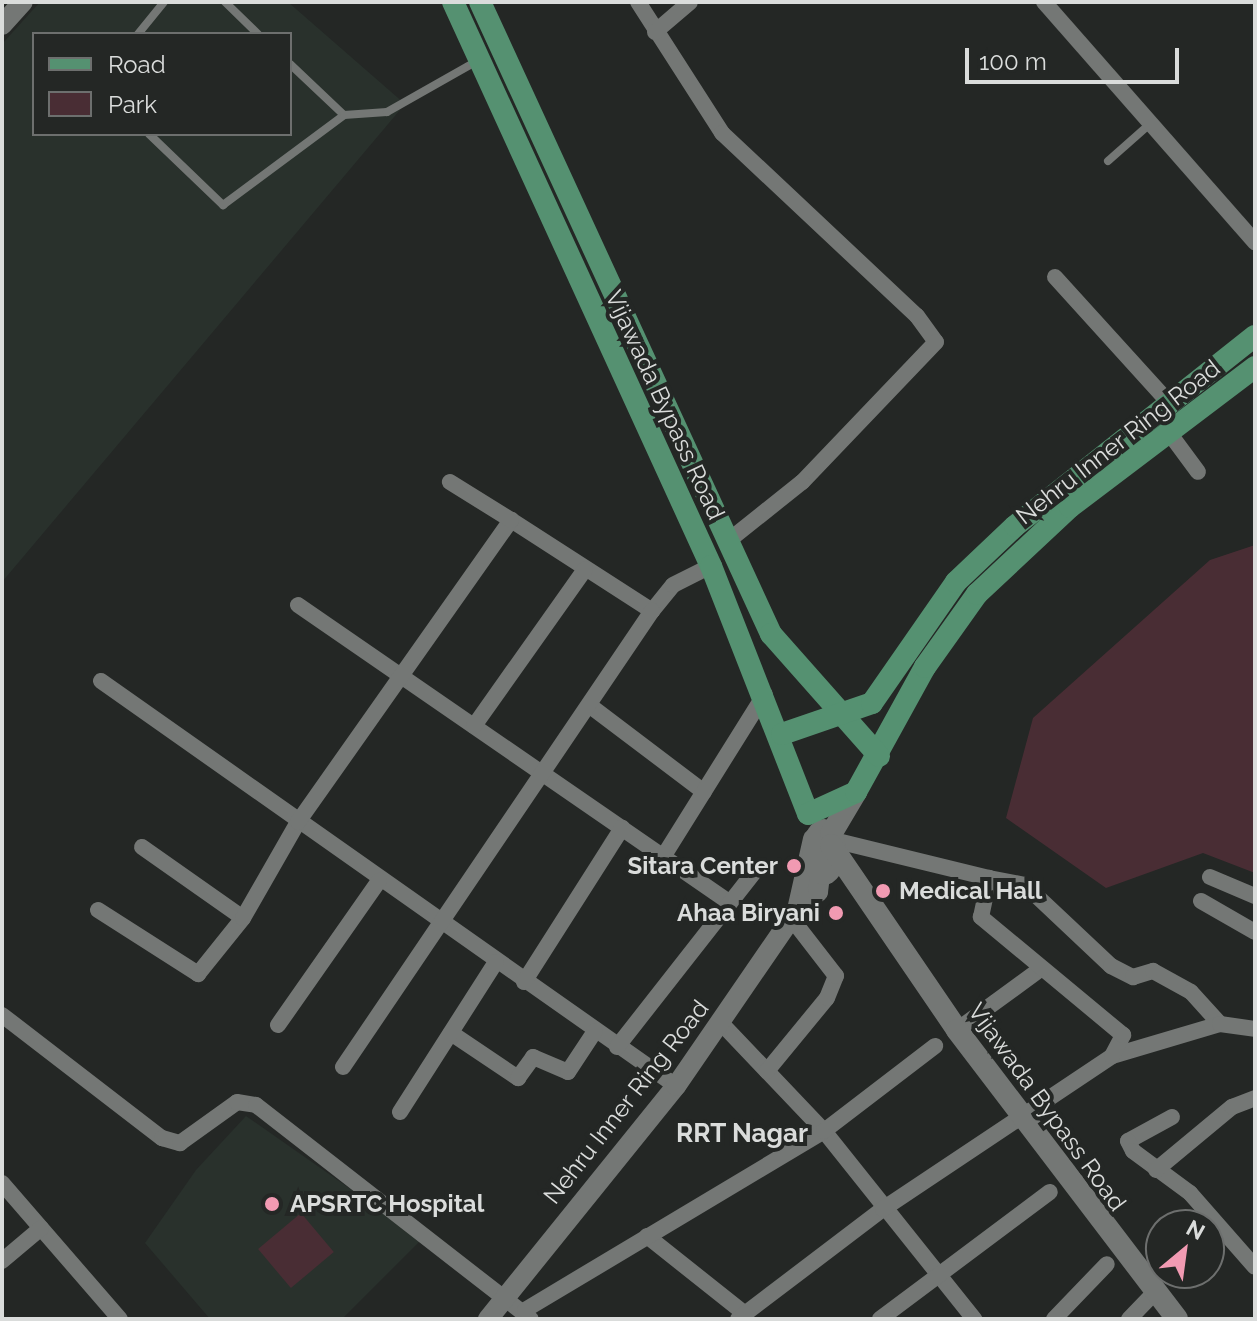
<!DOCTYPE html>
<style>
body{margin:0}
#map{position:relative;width:1257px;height:1321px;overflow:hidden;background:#242725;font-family:Raleway,sans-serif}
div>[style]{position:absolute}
.built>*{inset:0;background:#29312c}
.green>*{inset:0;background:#492d34;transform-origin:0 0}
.service>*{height:8px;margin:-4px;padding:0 4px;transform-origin:4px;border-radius:4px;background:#747775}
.minor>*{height:16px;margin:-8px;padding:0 8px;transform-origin:8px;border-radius:8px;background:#747775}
.tertiary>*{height:20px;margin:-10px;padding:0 10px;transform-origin:10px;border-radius:10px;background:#747775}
.secondary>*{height:22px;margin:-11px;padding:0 11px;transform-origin:11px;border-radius:11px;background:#747775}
.secondary>.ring{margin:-11px;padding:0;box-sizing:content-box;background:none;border:22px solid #747775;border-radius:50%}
.primary>*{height:22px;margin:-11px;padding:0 11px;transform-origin:11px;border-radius:11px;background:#559171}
.dots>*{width:22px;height:22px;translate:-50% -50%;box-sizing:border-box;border:4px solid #242725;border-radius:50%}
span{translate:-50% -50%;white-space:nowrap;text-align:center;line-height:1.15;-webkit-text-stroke:8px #242725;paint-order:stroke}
.street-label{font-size:24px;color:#dadcdb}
.poi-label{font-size:24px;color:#dadcdb;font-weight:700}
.right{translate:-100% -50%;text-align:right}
.left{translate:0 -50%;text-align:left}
.neighbourhood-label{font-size:26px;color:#dadcdb;font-weight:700}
.frame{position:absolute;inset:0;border:4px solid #dadcdb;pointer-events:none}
.legend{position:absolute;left:32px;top:32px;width:260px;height:104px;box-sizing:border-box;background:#242725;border:2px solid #6d6f6e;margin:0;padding:10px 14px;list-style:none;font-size:24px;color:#dadcdb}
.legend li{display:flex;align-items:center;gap:16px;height:40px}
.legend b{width:40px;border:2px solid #6d6f6e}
.north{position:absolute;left:1145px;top:1209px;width:80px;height:80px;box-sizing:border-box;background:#242725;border:2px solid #6d6f6e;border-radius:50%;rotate:29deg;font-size:22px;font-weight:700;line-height:32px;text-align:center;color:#dadcdb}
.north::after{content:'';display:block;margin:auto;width:28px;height:36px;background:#f19ab2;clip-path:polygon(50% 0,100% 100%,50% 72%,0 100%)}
.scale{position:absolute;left:965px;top:48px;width:214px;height:36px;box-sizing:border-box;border:4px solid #dadcdb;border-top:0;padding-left:10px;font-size:24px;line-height:28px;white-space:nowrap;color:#dadcdb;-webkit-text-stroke:6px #242725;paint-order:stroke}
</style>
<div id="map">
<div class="built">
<div style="clip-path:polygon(evenodd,40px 2px,288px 2px,405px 104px,2px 582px,2px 44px,40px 2px,34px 34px,290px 34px,290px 134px,34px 134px,34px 34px)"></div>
<div style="clip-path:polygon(246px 1116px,422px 1239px,342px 1319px,210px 1319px,145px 1243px,196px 1170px)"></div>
</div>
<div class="green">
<div style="clip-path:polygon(1255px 545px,1255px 873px,1203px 853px,1106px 888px,1006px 818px,1033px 718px,1210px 560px)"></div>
<div style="left:301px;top:1213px;width:51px;height:56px;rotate:50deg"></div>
</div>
<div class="service">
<div style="left:225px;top:2px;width:46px;rotate:44.1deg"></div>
<div style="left:138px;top:34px;width:41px;rotate:-50.9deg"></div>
<div style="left:290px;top:64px;width:74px;rotate:43.4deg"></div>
<div style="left:149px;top:134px;width:103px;rotate:43.8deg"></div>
<div style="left:223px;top:205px;width:151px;rotate:-36.6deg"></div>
<div style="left:344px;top:115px;width:43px;rotate:-4deg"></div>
<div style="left:387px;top:112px;width:106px;rotate:-29.5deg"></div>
<div style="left:1108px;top:161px;width:57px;rotate:-41.5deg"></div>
</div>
<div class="minor">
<div style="left:638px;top:2px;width:156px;rotate:57.3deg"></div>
<div style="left:722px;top:133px;width:267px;rotate:43.2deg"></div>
<div style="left:917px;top:316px;width:32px;rotate:54deg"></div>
<div style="left:936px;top:342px;width:194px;rotate:133.7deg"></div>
<div style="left:802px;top:482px;width:95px;rotate:141.4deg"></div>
<div style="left:1044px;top:2px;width:320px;rotate:48.7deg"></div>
<div style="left:655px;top:32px;width:46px;rotate:-40.6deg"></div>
<div style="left:1055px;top:277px;width:173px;rotate:47.8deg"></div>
<div style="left:1170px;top:434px;width:47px;rotate:53.6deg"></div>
<div style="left:511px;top:520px;width:168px;rotate:32.8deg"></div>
<div style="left:652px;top:611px;width:33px;rotate:-51deg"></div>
<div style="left:673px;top:585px;width:42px;rotate:-26.6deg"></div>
<div style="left:298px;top:605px;width:520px;rotate:34.58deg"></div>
<div style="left:101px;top:681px;width:703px;rotate:35.16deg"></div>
<div style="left:589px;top:705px;width:144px;rotate:37.1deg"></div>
<div style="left:474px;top:726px;width:192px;rotate:-54.7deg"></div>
<div style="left:142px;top:847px;width:123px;rotate:35.1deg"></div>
<div style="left:663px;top:857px;width:192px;rotate:-58deg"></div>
<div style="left:1210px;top:877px;width:49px;rotate:22.9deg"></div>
<div style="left:989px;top:878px;width:37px;rotate:11deg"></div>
<div style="left:1025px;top:885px;width:118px;rotate:43.3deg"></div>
<div style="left:1111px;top:966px;width:25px;rotate:27deg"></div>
<div style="left:1133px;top:977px;width:21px;rotate:-17deg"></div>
<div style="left:1153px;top:971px;width:43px;rotate:28.9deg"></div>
<div style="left:1191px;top:992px;width:43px;rotate:47.8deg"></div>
<div style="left:1201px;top:901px;width:62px;rotate:29.9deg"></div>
<div style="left:98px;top:910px;width:119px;rotate:32.6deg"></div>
<div style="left:198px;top:974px;width:72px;rotate:-51.2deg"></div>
<div style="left:243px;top:918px;width:111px;rotate:-60.2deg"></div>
<div style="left:298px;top:822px;width:370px;rotate:-54.8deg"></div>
<div style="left:511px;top:520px;width:72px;rotate:-148.1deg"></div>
<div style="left:524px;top:982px;width:183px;rotate:-57.5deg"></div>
<div style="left:2px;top:1015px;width:202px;rotate:37.6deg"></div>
<div style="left:162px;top:1138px;width:19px;rotate:16deg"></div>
<div style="left:180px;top:1143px;width:70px;rotate:-35.7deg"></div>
<div style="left:237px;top:1102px;width:19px;rotate:9deg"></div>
<div style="left:256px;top:1105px;width:348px;rotate:37.9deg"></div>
<div style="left:278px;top:1025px;width:176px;rotate:-55deg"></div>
<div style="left:723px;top:1025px;width:146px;rotate:46.4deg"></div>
<div style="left:824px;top:1131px;width:241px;rotate:51.4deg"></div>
<div style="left:957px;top:1030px;width:100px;rotate:-36.1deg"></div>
<div style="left:451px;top:1033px;width:81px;rotate:33.9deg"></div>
<div style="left:518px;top:1078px;width:26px;rotate:-54deg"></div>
<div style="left:533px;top:1057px;width:38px;rotate:23deg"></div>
<div style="left:568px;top:1072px;width:49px;rotate:-56.6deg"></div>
<div style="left:617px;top:1047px;width:224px;rotate:-51.9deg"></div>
<div style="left:1112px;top:1056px;width:113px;rotate:-16.5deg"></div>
<div style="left:1220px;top:1024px;width:35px;rotate:8deg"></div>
<div style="left:343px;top:1067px;width:551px;rotate:-55.88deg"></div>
<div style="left:767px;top:1071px;width:94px;rotate:-50.6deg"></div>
<div style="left:827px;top:998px;width:24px;rotate:-68deg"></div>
<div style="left:836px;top:976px;width:72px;rotate:-127.7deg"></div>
<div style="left:400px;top:1112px;width:178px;rotate:-57.4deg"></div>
<div style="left:1172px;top:1117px;width:50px;rotate:151.4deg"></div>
<div style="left:1128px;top:1141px;width:11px;rotate:63deg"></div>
<div style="left:1133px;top:1151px;width:71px;rotate:36.4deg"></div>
<div style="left:1190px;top:1193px;width:98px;rotate:48.7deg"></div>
<div style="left:1156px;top:1170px;width:99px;rotate:-39.7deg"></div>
<div style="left:1232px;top:1107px;width:25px;rotate:-21deg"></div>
<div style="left:2px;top:1183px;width:180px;rotate:49.1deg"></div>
<div style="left:647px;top:1236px;width:125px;rotate:38.5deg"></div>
<div style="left:2px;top:1261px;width:51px;rotate:-40.2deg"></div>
<div style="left:525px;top:1310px;width:348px;rotate:-30.9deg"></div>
<div style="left:824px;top:1131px;width:140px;rotate:-37.4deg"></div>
<div style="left:738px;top:1319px;width:182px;rotate:-37.2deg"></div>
<div style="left:883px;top:1209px;width:275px;rotate:-33.7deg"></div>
<div style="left:1112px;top:1056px;width:24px;rotate:-62deg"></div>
<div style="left:1123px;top:1035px;width:185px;rotate:-140.3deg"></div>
<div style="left:981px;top:917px;width:40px;rotate:-78deg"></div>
<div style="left:989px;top:878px;width:161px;rotate:-166.3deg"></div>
<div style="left:880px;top:1319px;width:212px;rotate:-36.8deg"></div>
<div style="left:1054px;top:1319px;width:76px;rotate:-46.1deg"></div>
<div style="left:1129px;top:1319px;width:36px;rotate:-46deg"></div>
</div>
<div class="tertiary">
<div style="left:2px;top:25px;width:31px;rotate:-48deg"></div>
<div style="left:797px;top:910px;width:73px;rotate:-77.3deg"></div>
<div style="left:488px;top:1319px;width:299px;rotate:-51.1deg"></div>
<div style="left:676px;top:1086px;width:214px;rotate:-55.5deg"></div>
<div style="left:797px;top:910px;width:28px;rotate:-41deg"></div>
<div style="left:818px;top:892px;width:42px;rotate:-83.2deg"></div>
</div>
<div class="secondary">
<div class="ring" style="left:813px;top:830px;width:-2px;height:-2px"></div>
<div style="left:831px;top:834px;width:49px;rotate:-59.2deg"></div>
<div style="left:831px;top:845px;width:224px;rotate:55.7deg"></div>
<div style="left:957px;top:1030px;width:363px;rotate:52.7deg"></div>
</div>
<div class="primary">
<div style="left:453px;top:2px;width:620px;rotate:65.42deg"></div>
<div style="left:711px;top:566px;width:266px;rotate:68.6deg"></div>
<div style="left:808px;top:814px;width:53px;rotate:-24.6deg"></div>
<div style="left:856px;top:792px;width:143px;rotate:-61.1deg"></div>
<div style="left:925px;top:667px;width:90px;rotate:-54.5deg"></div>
<div style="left:977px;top:594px;width:127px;rotate:-43.1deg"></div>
<div style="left:1070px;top:507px;width:232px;rotate:-37.1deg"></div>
<div style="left:480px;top:2px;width:696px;rotate:65.28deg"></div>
<div style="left:771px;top:634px;width:163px;rotate:48.5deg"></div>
<div style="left:782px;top:734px;width:95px;rotate:-19deg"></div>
<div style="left:872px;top:703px;width:147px;rotate:-55.2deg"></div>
<div style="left:956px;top:582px;width:81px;rotate:-43.5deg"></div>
<div style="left:1015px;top:526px;width:306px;rotate:-38.4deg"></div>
</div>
<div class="dots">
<div style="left:794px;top:866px;background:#f19ab2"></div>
<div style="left:883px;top:891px;background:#f19ab2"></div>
<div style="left:836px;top:913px;background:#f19ab2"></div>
<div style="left:272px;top:1204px;background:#f19ab2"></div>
</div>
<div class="street-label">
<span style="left:665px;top:405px;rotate:65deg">Vijawada Bypass Road</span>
<span style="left:1118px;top:442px;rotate:-38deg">Nehru Inner Ring Road</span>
<span style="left:626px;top:1102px;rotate:-52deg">Nehru Inner Ring Road</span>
<span style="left:1047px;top:1107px;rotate:54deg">Vijawada Bypass Road</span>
</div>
<div class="poi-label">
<span class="right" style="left:778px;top:866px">Sitara Center</span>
<span class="left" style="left:899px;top:891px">Medical Hall</span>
<span class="right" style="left:820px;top:913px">Ahaa Biryani</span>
<span class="left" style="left:290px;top:1204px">APSRTC Hospital</span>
</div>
<div class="neighbourhood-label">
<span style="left:742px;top:1134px">RRT Nagar</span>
</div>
<div class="frame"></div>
<ul class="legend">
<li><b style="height:10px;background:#559171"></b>Road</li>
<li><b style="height:22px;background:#492d34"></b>Park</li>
</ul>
<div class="north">N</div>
<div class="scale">100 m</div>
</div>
